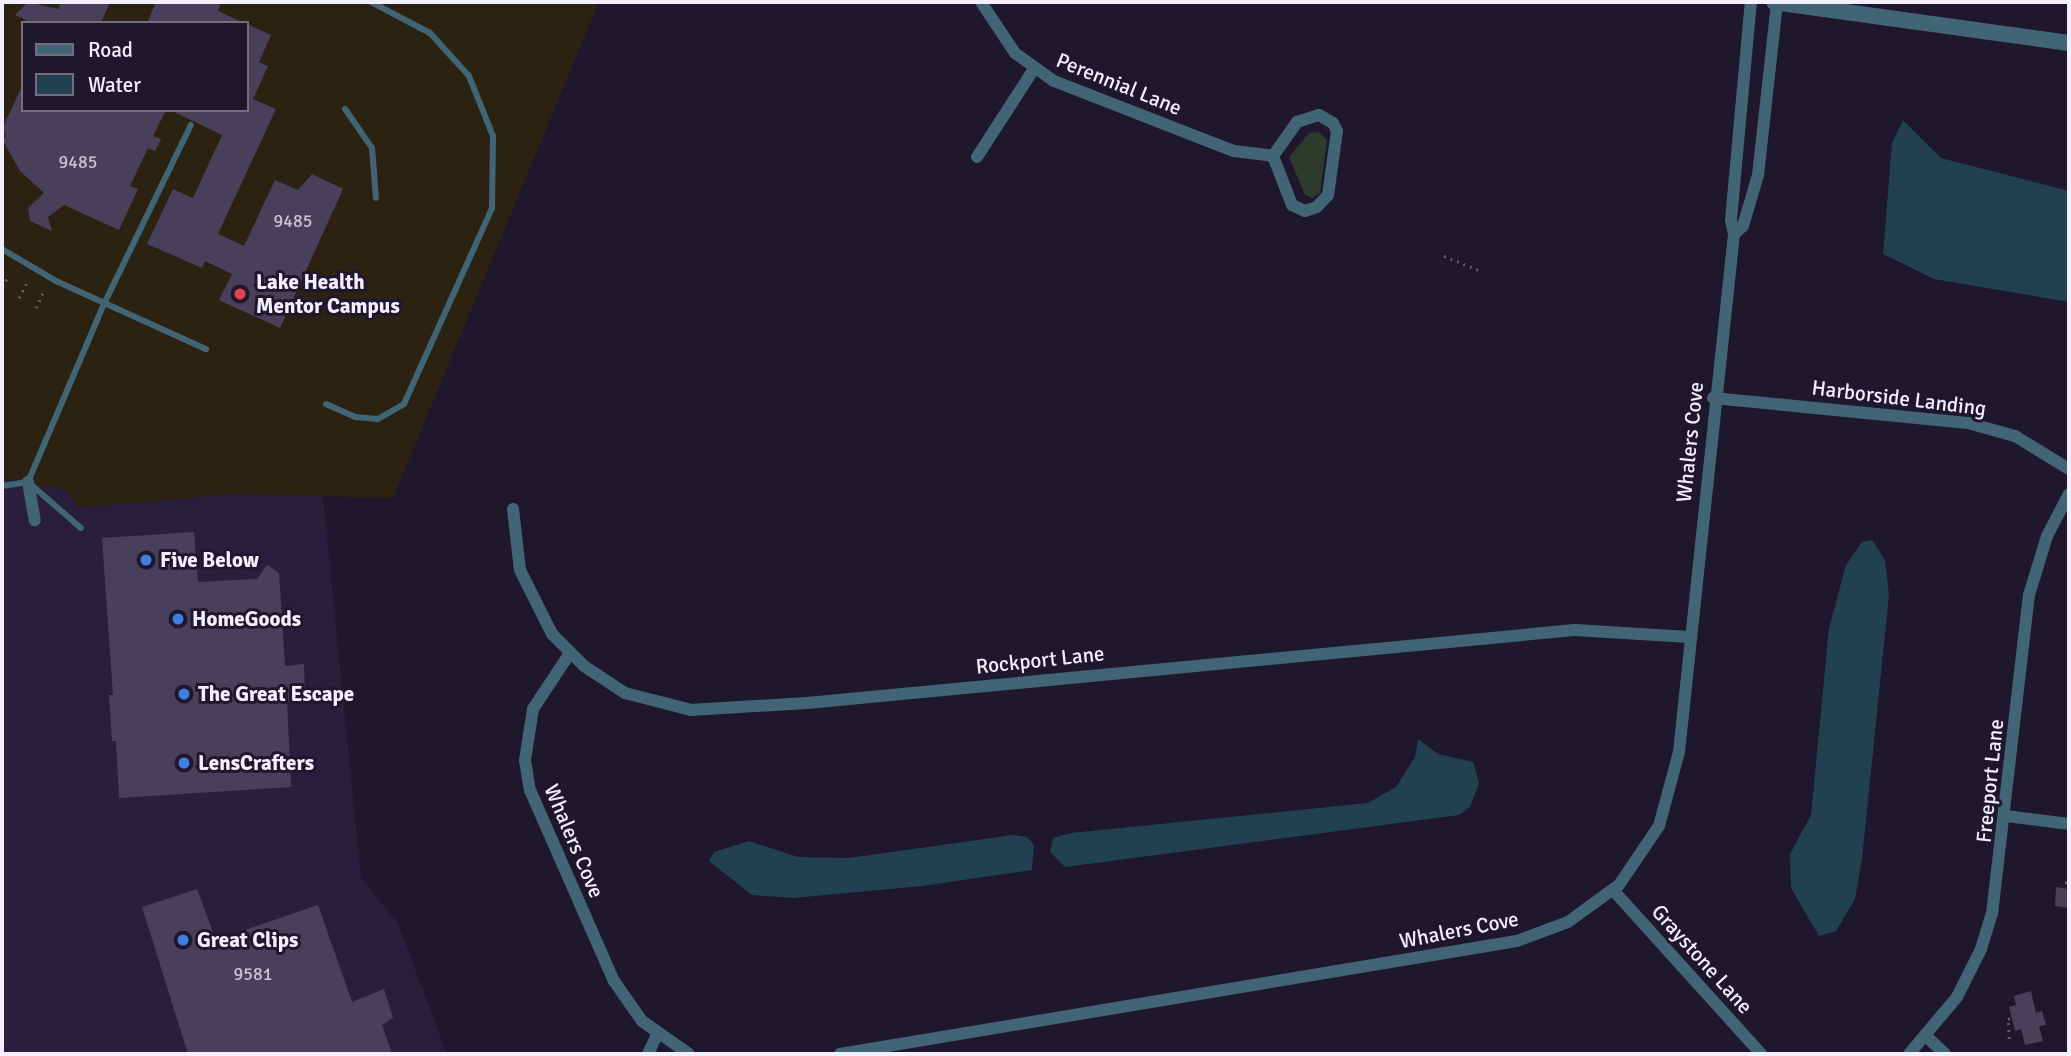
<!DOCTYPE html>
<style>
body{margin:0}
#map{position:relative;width:2071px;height:1056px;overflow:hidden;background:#1f172e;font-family:Signika,sans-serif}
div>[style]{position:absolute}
.built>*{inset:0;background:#291f3c}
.medical>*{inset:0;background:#2b2212}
.green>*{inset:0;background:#2e3a2b}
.water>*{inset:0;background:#224150}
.building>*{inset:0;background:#48405a}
.path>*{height:2.5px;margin-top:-1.25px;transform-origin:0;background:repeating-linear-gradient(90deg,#615a6f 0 2px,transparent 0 7px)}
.service>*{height:6px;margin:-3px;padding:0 3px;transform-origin:3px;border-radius:3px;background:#426575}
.minor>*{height:12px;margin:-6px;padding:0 6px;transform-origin:6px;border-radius:6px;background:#426575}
.tertiary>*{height:16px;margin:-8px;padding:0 8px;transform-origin:8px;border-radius:8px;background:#426575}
.dots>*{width:19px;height:19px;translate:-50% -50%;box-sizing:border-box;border:4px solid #1f172e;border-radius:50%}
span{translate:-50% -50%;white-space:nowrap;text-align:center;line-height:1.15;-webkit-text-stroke:6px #1f172e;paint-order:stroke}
.number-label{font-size:18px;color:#c8c3d6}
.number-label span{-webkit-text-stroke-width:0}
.street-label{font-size:21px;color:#f3efff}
.poi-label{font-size:21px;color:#f3efff;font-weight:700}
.left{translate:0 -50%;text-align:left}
.frame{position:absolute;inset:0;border:4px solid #f3efff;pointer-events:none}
.legend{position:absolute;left:21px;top:21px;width:228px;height:91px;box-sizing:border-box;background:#1f172e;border:2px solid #746d82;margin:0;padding:9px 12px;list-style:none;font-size:21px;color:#f3efff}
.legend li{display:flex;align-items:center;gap:14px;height:35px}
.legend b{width:35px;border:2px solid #746d82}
</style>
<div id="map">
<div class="built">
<div style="clip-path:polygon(2px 478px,67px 490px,323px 496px,361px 878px,398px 923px,447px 1054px,2px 1054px)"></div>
</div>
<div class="medical">
<div style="clip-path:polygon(evenodd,2px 2px,599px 2px,393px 498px,232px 494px,78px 508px,67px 490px,2px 478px,2px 2px,23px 23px,247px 23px,247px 110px,23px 110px,23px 23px)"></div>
</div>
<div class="green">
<div style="clip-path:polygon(1319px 132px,1327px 140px,1320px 193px,1312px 198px,1305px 195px,1289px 157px,1309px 133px)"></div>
</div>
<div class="water">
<div style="clip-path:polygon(1903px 120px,1941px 158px,2069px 191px,2069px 302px,1934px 279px,1883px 254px,1892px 143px)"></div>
<div style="clip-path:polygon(1872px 540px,1885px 560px,1889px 595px,1862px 859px,1855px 899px,1836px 931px,1819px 936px,1791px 888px,1790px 854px,1811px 815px,1829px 628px,1846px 565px,1862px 542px)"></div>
<div style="clip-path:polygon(1418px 739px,1438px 754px,1473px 762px,1479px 783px,1470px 807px,1459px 815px,1065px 867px,1050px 852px,1053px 838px,1071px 833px,1368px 803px,1396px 787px,1415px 757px)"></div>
<div style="clip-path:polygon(1013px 835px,1027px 837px,1034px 845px,1032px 870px,922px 886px,793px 898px,752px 895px,709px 861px,714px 852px,749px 841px,798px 857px,849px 858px)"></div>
</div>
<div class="building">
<div style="clip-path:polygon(28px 2px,58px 9px,61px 2px,110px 2px,101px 23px,32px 23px,15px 15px)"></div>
<div style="clip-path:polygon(156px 2px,221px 2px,218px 11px,244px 23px,147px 23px)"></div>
<div style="clip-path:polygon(247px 24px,271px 35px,259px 62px,268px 66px,253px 99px,276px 109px,218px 234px,244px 246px,275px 180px,298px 190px,312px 174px,343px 189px,280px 328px,219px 300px,232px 274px,205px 261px,202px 268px,147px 244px,173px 189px,193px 198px,222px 135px,170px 110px,247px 110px)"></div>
<div style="clip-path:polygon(23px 84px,23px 110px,166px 110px,153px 136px,161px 139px,155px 151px,148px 148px,130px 186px,138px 189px,119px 230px,64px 205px,48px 217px,52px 231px,30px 221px,28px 208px,44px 193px,20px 171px,2px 139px,6px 137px,3px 127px)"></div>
<div style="clip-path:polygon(194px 532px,198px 582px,257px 579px,267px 565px,279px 573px,285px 666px,304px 664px,305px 700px,287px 701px,291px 787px,119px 798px,116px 741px,112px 741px,109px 695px,113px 695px,102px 538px)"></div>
<div style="clip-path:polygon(2056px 887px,2069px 889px,2069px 908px,2055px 906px)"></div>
<div style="clip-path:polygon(197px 889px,216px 940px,318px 905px,352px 1002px,384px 989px,393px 1018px,382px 1025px,392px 1054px,188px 1054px,142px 907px)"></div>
<div style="clip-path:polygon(2031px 991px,2036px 1013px,2042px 1011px,2046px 1025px,2039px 1026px,2043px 1041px,2025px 1045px,2021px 1029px,2015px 1031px,2009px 1007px,2016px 1005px,2014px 996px)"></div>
</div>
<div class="path">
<div style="left:1444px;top:256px;width:37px;rotate:22deg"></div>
<div style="left:2px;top:287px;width:14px;rotate:-60deg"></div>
<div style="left:19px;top:298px;width:16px;rotate:-63deg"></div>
<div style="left:36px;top:308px;width:17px;rotate:-66deg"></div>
<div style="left:2065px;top:882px;width:4px;rotate:14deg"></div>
<div style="left:2009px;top:1039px;width:20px;rotate:-93deg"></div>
<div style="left:2008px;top:1019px;width:4px;rotate:-14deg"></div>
</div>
<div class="service">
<div style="left:345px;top:109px;width:47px;rotate:55.3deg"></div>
<div style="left:372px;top:148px;width:50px;rotate:85.4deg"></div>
<div style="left:2px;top:249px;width:63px;rotate:30.7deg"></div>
<div style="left:56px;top:281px;width:165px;rotate:24.4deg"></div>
<div style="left:326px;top:404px;width:32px;rotate:24deg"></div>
<div style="left:355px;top:417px;width:23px;rotate:5deg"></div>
<div style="left:378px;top:419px;width:30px;rotate:-30deg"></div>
<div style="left:404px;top:404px;width:215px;rotate:-65.8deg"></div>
<div style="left:492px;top:208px;width:72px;rotate:-89.2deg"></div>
<div style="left:493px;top:136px;width:65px;rotate:-111.8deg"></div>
<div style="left:469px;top:76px;width:58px;rotate:-132.2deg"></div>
<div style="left:430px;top:33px;width:67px;rotate:-152.3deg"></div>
<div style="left:28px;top:482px;width:194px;rotate:-66.9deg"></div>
<div style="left:104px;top:304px;width:199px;rotate:-64.1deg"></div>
<div style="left:2px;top:486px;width:26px;rotate:-9deg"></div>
<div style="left:28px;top:482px;width:70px;rotate:41deg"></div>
</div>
<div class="minor">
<div style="left:981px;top:2px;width:61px;rotate:56.3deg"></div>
<div style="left:1015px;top:53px;width:48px;rotate:35.7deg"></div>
<div style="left:1054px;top:81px;width:193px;rotate:21.3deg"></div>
<div style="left:1234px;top:151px;width:39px;rotate:7deg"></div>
<div style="left:1319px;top:115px;width:16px;rotate:30deg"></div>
<div style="left:1333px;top:123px;width:9px;rotate:63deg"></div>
<div style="left:1337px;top:131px;width:65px;rotate:98deg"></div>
<div style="left:1328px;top:195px;width:16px;rotate:133deg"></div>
<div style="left:1317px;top:207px;width:13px;rotate:162deg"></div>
<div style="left:1305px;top:211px;width:14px;rotate:-155deg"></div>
<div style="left:1292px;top:205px;width:53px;rotate:-111.2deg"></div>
<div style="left:1273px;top:156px;width:42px;rotate:-54.8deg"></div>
<div style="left:1297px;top:122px;width:23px;rotate:-18deg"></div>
<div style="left:977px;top:157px;width:105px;rotate:-57.1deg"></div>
<div style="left:1734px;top:234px;width:12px;rotate:-42deg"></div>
<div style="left:1743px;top:226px;width:53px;rotate:-73.6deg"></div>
<div style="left:1758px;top:175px;width:174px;rotate:-83.7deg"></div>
<div style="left:1713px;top:398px;width:256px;rotate:5.6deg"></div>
<div style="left:1968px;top:423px;width:49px;rotate:15.5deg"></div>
<div style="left:2015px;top:436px;width:63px;rotate:31.4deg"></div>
<div style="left:28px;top:482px;width:39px;rotate:80deg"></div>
<div style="left:513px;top:509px;width:61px;rotate:83.5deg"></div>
<div style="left:520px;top:570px;width:72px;rotate:63.4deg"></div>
<div style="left:552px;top:634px;width:45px;rotate:45deg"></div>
<div style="left:584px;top:666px;width:49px;rotate:33.4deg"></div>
<div style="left:625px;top:693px;width:68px;rotate:14.4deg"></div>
<div style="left:691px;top:710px;width:116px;rotate:-3.5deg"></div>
<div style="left:807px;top:703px;width:771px;rotate:-5.43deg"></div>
<div style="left:1575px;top:630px;width:114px;rotate:3.5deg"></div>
<div style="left:570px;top:653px;width:67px;rotate:123.5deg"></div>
<div style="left:533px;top:709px;width:52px;rotate:98.9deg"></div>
<div style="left:525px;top:760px;width:30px;rotate:81deg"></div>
<div style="left:530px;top:790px;width:209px;rotate:66.3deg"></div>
<div style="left:614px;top:981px;width:49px;rotate:55deg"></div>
<div style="left:642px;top:1021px;width:57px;rotate:35.1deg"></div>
<div style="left:2006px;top:816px;width:64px;rotate:7.2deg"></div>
<div style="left:1613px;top:890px;width:221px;rotate:47.9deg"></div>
<div style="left:1928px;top:1038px;width:23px;rotate:43deg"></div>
<div style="left:648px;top:1054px;width:21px;rotate:-65deg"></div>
<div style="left:840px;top:1054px;width:686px;rotate:-9.48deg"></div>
<div style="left:1517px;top:941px;width:54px;rotate:-20.4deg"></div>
<div style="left:1568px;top:922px;width:63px;rotate:-36deg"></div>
<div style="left:1619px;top:885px;width:71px;rotate:-55.9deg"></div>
<div style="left:1659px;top:826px;width:77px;rotate:-74.9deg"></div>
<div style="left:1679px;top:752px;width:521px;rotate:-83.94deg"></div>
<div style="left:1734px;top:234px;width:14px;rotate:-102deg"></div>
<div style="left:1731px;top:220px;width:219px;rotate:-84.8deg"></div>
<div style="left:1909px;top:1054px;width:75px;rotate:-49.9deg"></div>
<div style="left:1957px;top:997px;width:54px;rotate:-63.4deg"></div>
<div style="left:1981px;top:949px;width:37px;rotate:-73deg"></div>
<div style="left:1992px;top:914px;width:321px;rotate:-83.4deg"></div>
<div style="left:2029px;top:595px;width:62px;rotate:-73deg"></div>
<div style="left:2047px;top:536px;width:47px;rotate:-62.4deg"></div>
</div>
<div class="tertiary">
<div style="left:1774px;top:2px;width:298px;rotate:7.9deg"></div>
</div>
<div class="dots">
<div style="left:240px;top:294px;background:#e0444e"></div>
<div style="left:146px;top:560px;background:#3f7fe0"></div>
<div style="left:178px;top:619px;background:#3f7fe0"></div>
<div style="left:184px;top:694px;background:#3f7fe0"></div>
<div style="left:184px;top:763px;background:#3f7fe0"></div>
<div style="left:183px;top:940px;background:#3f7fe0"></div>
</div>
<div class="number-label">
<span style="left:78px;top:162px">9485</span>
<span style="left:293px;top:221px">9485</span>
<span style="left:253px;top:974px">9581</span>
</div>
<div class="street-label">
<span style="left:1119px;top:84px;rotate:22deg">Perennial Lane</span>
<span style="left:1899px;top:398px;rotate:7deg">Harborside Landing</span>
<span style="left:1690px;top:442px;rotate:-84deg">Whalers Cove</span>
<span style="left:1040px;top:660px;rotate:-6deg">Rockport Lane</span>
<span style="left:1990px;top:781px;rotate:-84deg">Freeport Lane</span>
<span style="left:574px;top:841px;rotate:67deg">Whalers Cove</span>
<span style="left:1459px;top:930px;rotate:-11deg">Whalers Cove</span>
<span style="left:1702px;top:959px;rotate:48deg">Graystone Lane</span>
</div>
<div class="poi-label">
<span class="left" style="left:256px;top:294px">Lake Health<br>Mentor Campus</span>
<span class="left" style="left:160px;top:560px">Five Below</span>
<span class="left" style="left:192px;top:619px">HomeGoods</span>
<span class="left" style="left:198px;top:694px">The Great Escape</span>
<span class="left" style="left:198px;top:763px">LensCrafters</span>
<span class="left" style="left:197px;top:940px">Great Clips</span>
</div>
<div class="frame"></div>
<ul class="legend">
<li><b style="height:9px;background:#426575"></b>Road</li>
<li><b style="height:19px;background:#224150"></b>Water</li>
</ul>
</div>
